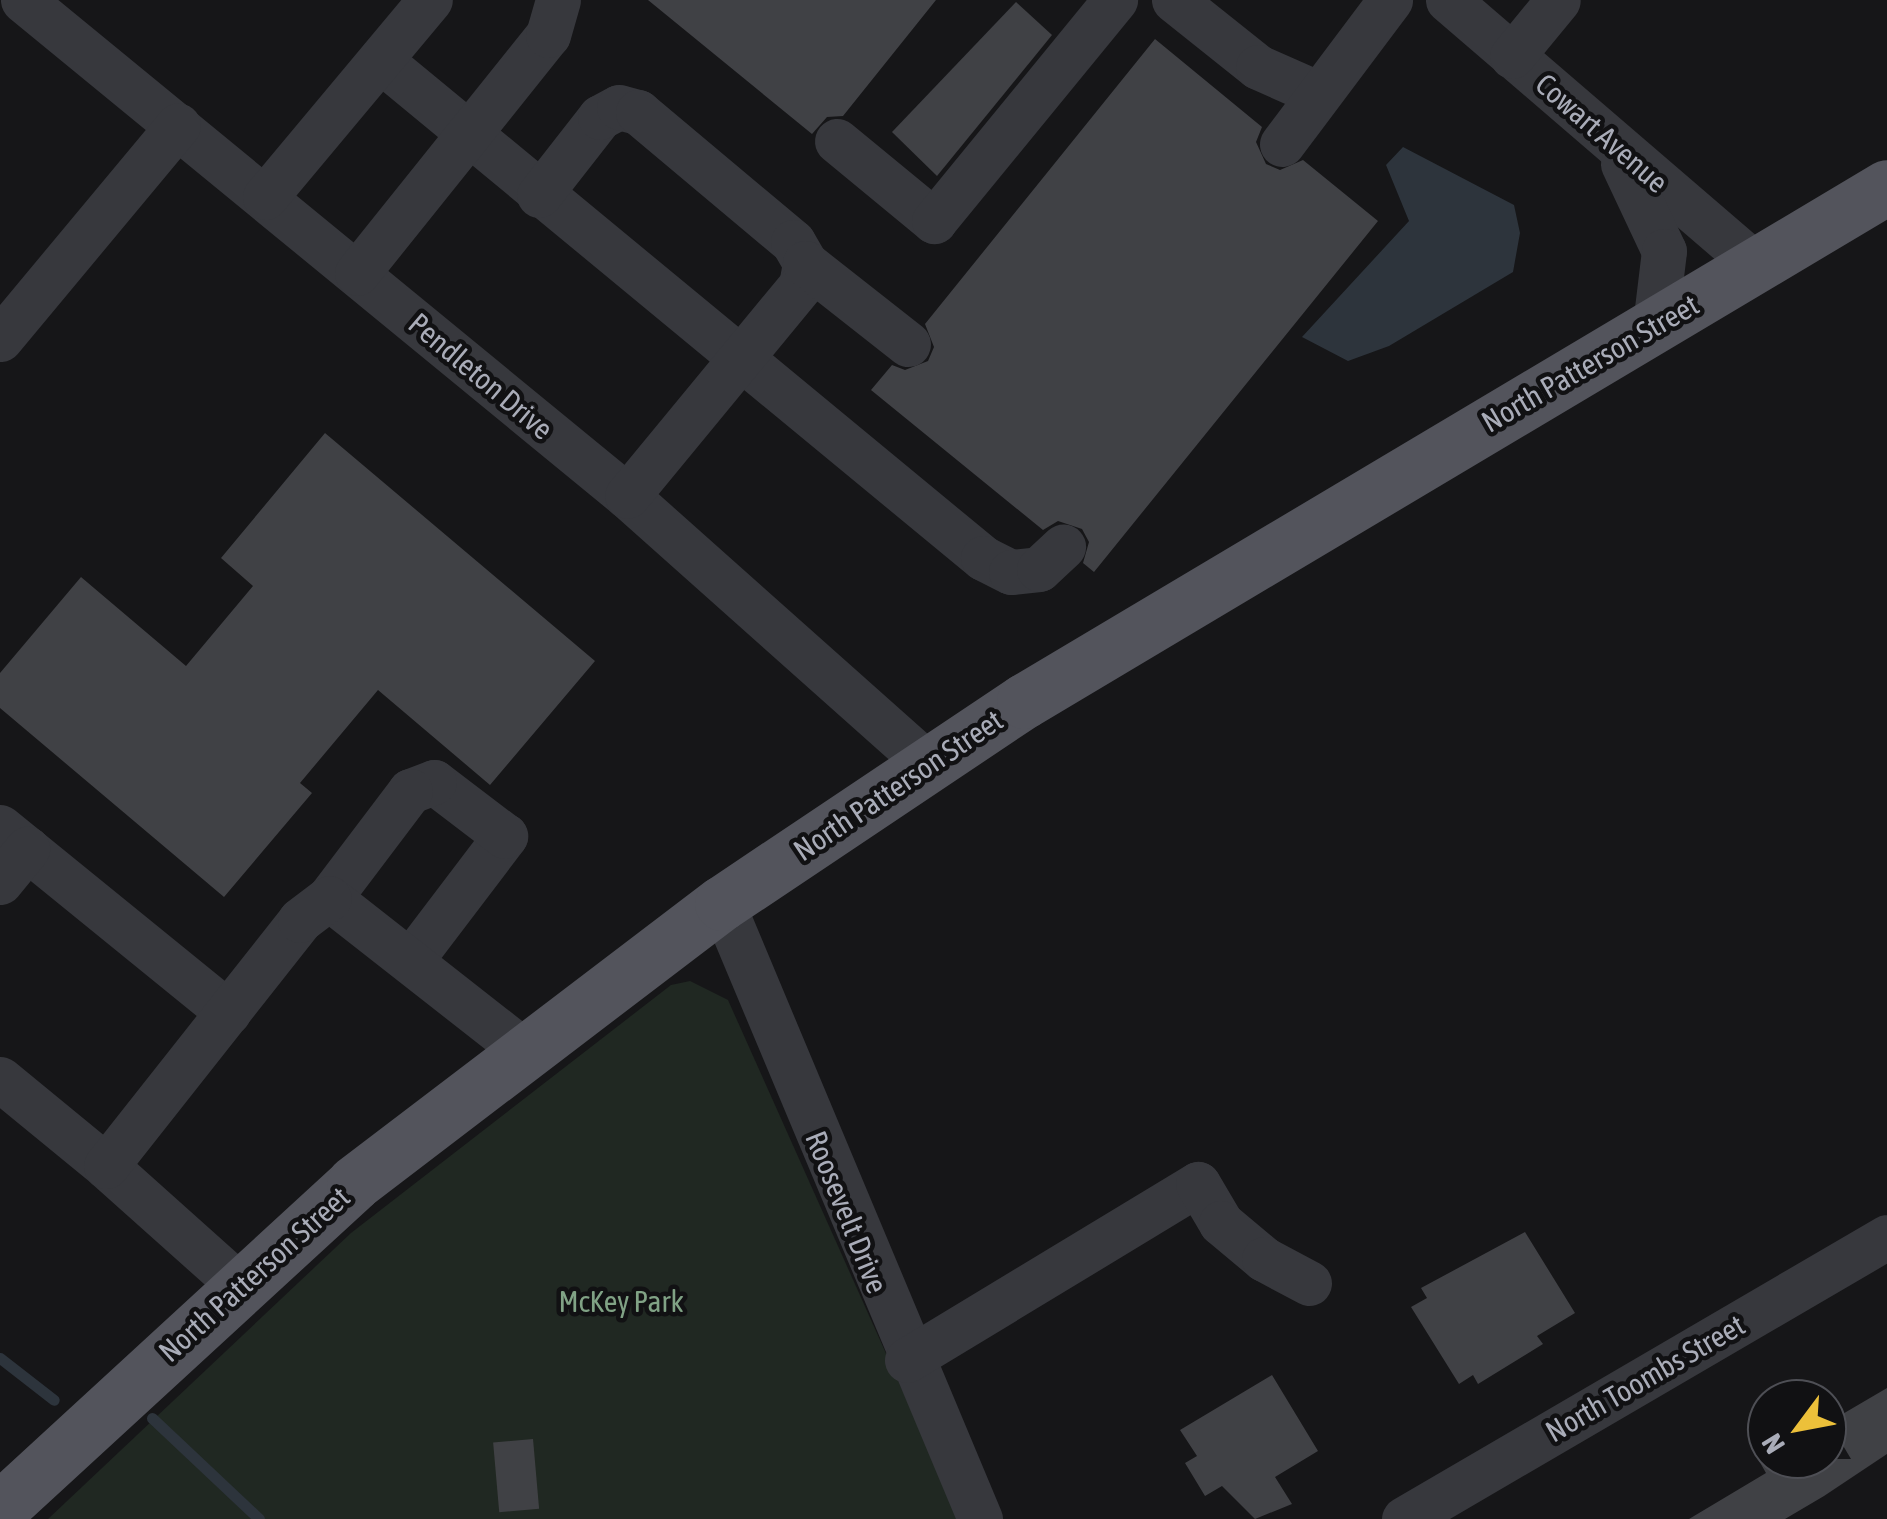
<!DOCTYPE html>
<style>
body{margin:0}
#map{position:relative;width:1887px;height:1519px;overflow:hidden;background:#161618;font-family:"Asap Condensed",sans-serif}
div>[style]{position:absolute}
.green>*{inset:0;background:#202822}
.water>*{inset:0;background:#2d343c}
.stream>*{height:11px;margin:-5.5px;padding:0 5.5px;transform-origin:5.5px;border-radius:5.5px;background:#2d343c}
.building>*{inset:0;background:#404145;transform-origin:0 0}
.minor>*{height:45px;margin:-22.5px;padding:0 22.5px;transform-origin:22.5px;border-radius:22.5px;background:#37383d}
.major>*{height:55px;margin:-27.5px;padding:0 27.5px;transform-origin:27.5px;border-radius:27.5px;background:#53545c}
span{translate:-50% -50%;white-space:nowrap;text-align:center;line-height:1.15;-webkit-text-stroke:9px #111113;paint-order:stroke}
.street-label{font-size:30px;color:#a9acb8}
.park-label{font-size:30px;color:#80a285}
.north{position:absolute;left:1747px;top:1379px;width:100px;height:100px;box-sizing:border-box;background:#111113;border:2px solid #4e4f55;border-radius:50%;rotate:238deg;font-size:28px;font-weight:700;line-height:40px;text-align:center;color:#a9acb8}
.north::after{content:'';display:block;margin:auto;width:35px;height:45px;background:#ecc03a;clip-path:polygon(50% 0,100% 100%,50% 72%,0 100%)}
</style>
<div id="map">
<div class="green">
<div style="clip-path:polygon(690px 981px,728px 1000px,960px 1519px,48px 1519px,351px 1233px,671px 985px)"></div>
</div>
<div class="water">
<div style="clip-path:polygon(1403px 147px,1514px 205px,1520px 233px,1513px 272px,1389px 346px,1348px 361px,1302px 337px,1409px 221px,1386px 165px)"></div>
</div>
<div class="stream">
<div style="left:0;top:1358px;width:68px;rotate:37.9deg"></div>
<div style="left:152px;top:1418px;width:147px;rotate:43.3deg"></div>
</div>
<div class="building">
<div style="clip-path:polygon(648px 0,936px 0,843px 116px,827px 117px,812px 134px)"></div>
<div style="clip-path:polygon(1016px 2px,1052px 35px,937px 176px,892px 132px)"></div>
<div style="clip-path:polygon(1155px 39px,1262px 127px,1256px 142px,1266px 164px,1280px 170px,1303px 160px,1378px 221px,1094px 572px,1083px 563px,1089px 542px,1082px 529px,1058px 521px,1043px 530px,871px 390px,892px 365px,905px 370px,928px 361px,934px 347px,925px 324px)"></div>
<div style="clip-path:polygon(325px 433px,595px 661px,490px 785px,378px 690px,300px 783px,312px 793px,224px 897px,0 708px,0 673px,81px 577px,186px 666px,253px 586px,221px 558px)"></div>
<div style="clip-path:polygon(1525px 1232px,1575px 1313px,1537px 1336px,1543px 1344px,1478px 1384px,1473px 1375px,1459px 1384px,1411px 1307px,1427px 1298px,1421px 1288px)"></div>
<div style="clip-path:polygon(1272px 1375px,1318px 1451px,1275px 1477px,1292px 1504px,1255px 1519px,1222px 1486px,1205px 1496px,1185px 1463px,1197px 1456px,1180px 1430px)"></div>
<div style="clip-path:polygon(1887px 1388px,1887px 1454px,1824px 1496px,1785px 1519px,1689px 1519px,1766px 1473px,1758px 1459px,1851px 1459px,1829px 1422px)"></div>
<div style="left:533px;top:1439px;width:70px;height:40px;rotate:85deg"></div>
</div>
<div class="minor">
<div style="left:23px;top:0;width:782px;rotate:39.39deg"></div>
<div style="left:627px;top:496px;width:403px;rotate:41.7deg"></div>
<div style="left:1174px;top:0;width:107px;rotate:38.6deg"></div>
<div style="left:1258px;top:67px;width:64px;rotate:23.8deg"></div>
<div style="left:1448px;top:0;width:408px;rotate:40.7deg"></div>
<div style="left:1512px;top:56px;width:72px;rotate:-50.6deg"></div>
<div style="left:380px;top:60px;width:782px;rotate:39.55deg"></div>
<div style="left:983px;top:558px;width:31px;rotate:27deg"></div>
<div style="left:1011px;top:572px;width:28px;rotate:-6deg"></div>
<div style="left:1039px;top:569px;width:33px;rotate:-43deg"></div>
<div style="left:837px;top:141px;width:126px;rotate:39.5deg"></div>
<div style="left:934px;top:221px;width:286px;rotate:-50.7deg"></div>
<div style="left:1282px;top:144px;width:180px;rotate:-53.1deg"></div>
<div style="left:1623px;top:164px;width:96px;rotate:64.8deg"></div>
<div style="left:1664px;top:251px;width:75px;rotate:96.9deg"></div>
<div style="left:539px;top:195px;width:99px;rotate:-52deg"></div>
<div style="left:600px;top:117px;width:21px;rotate:-28deg"></div>
<div style="left:619px;top:107px;width:20px;rotate:15deg"></div>
<div style="left:638px;top:112px;width:202px;rotate:40deg"></div>
<div style="left:793px;top:242px;width:24px;rotate:60deg"></div>
<div style="left:805px;top:263px;width:22px;rotate:100deg"></div>
<div style="left:801px;top:285px;width:273px;rotate:129.5deg"></div>
<div style="left:265px;top:197px;width:257px;rotate:-50.1deg"></div>
<div style="left:805px;top:263px;width:131px;rotate:38.2deg"></div>
<div style="left:357px;top:273px;width:305px;rotate:-51.3deg"></div>
<div style="left:548px;top:35px;width:36px;rotate:-74deg"></div>
<div style="left:0;top:339px;width:278px;rotate:-50.2deg"></div>
<div style="left:0;top:827px;width:294px;rotate:39.1deg"></div>
<div style="left:0;top:882px;width:43px;rotate:-50.7deg"></div>
<div style="left:722px;top:903px;width:668px;rotate:67.27deg"></div>
<div style="left:411px;top:960px;width:156px;rotate:-52.8deg"></div>
<div style="left:505px;top:836px;width:89px;rotate:-142.7deg"></div>
<div style="left:434px;top:782px;width:26px;rotate:159deg"></div>
<div style="left:410px;top:791px;width:134px;rotate:127.1deg"></div>
<div style="left:329px;top:898px;width:246px;rotate:38.1deg"></div>
<div style="left:0;top:1079px;width:137px;rotate:39.4deg"></div>
<div style="left:239px;top:1285px;width:178px;rotate:-138.2deg"></div>
<div style="left:106px;top:1166px;width:313px;rotate:-51.7deg"></div>
<div style="left:300px;top:920px;width:36px;rotate:-37deg"></div>
<div style="left:907px;top:1360px;width:340px;rotate:-31.2deg"></div>
<div style="left:1198px;top:1184px;width:45px;rotate:59.5deg"></div>
<div style="left:1221px;top:1223px;width:56px;rotate:39.9deg"></div>
<div style="left:1264px;top:1259px;width:51px;rotate:28.1deg"></div>
<div style="left:1404px;top:1519px;width:559px;rotate:-30.28deg"></div>
</div>
<div class="major">
<div style="left:0;top:1509px;width:481px;rotate:-42.6deg"></div>
<div style="left:354px;top:1183px;width:462px;rotate:-37.3deg"></div>
<div style="left:722px;top:903px;width:363px;rotate:-33.8deg"></div>
<div style="left:1024px;top:701px;width:1004px;rotate:-30.78deg"></div>
</div>
<div class="street-label">
<span style="left:1602px;top:133px;rotate:41deg">Cowart Avenue</span>
<span style="left:1590px;top:363px;rotate:-30deg">North Patterson Street</span>
<span style="left:481px;top:376px;rotate:40deg">Pendleton Drive</span>
<span style="left:898px;top:785px;rotate:-34deg">North Patterson Street</span>
<span style="left:847px;top:1212px;rotate:68deg">Roosevelt Drive</span>
<span style="left:254px;top:1274px;rotate:-42deg">North Patterson Street</span>
<span style="left:1645px;top:1378px;rotate:-30deg">North Toombs Street</span>
</div>
<div class="park-label">
<span style="left:621px;top:1301px">McKey Park</span>
</div>
<div class="north">N</div>
</div>
